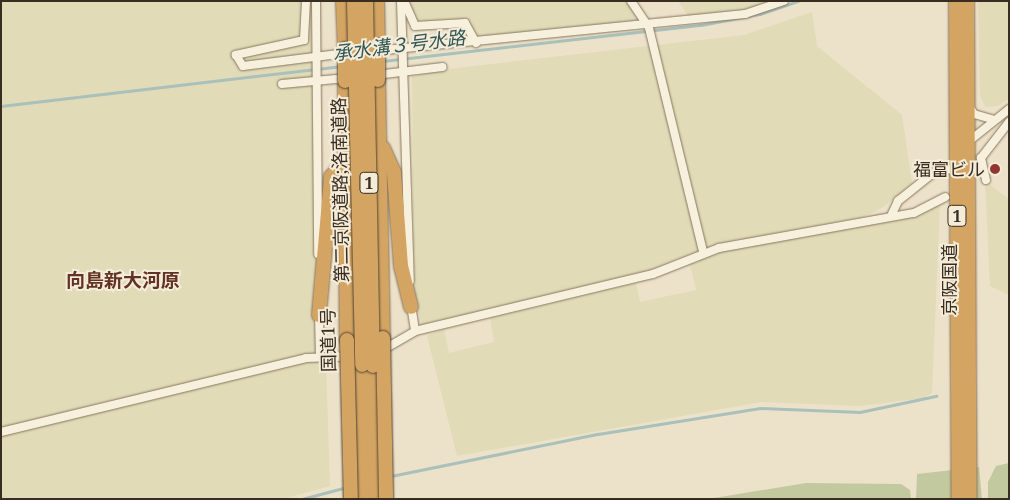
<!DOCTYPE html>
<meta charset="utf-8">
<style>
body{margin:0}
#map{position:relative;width:1010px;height:500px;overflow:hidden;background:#ece2c9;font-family:"Noto Serif","Noto Sans JP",serif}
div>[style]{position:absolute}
.farmland>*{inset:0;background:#e1dbb7}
.green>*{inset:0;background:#c3c99e}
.stream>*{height:2.5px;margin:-1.25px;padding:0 1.25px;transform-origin:1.25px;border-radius:1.25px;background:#aac0ba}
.roads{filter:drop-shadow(0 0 1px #87755f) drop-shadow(0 0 1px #87755f)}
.street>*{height:8px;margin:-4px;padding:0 4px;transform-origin:4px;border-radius:4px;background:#f7f0dc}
.highway>*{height:14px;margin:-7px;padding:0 7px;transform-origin:7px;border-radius:7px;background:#d3a462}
.bridges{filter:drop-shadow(0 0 1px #543) drop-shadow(0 0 1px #543)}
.highway-bridge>*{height:14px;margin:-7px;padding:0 7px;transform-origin:7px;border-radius:7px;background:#d3a462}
.dots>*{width:14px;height:14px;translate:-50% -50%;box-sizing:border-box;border:2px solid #f4ecd8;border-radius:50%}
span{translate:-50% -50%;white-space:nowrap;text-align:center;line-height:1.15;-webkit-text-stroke:4px #f4ecd8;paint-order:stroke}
.shield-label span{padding:1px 4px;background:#f4ecd8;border:1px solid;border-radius:4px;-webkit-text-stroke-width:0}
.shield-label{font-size:16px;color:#392d21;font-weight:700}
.poi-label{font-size:18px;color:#392d21}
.right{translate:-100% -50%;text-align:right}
.street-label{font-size:18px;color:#392d21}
.water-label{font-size:19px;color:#325756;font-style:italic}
.neighbourhood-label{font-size:19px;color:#623324;font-weight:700}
.frame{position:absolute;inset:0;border:2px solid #392d21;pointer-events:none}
</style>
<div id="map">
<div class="farmland">
<div style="clip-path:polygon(1px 1px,314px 1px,330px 486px,283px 499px,1px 499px)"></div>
<div style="clip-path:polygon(409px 1px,627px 1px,639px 20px,481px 40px,468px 21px,417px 21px)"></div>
<div style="clip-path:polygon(678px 1px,773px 1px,758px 8px,689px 17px)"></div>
<div style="clip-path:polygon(978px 1px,1009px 1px,1009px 99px,998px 106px,985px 107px,980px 95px)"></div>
<div style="clip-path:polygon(812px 12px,817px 46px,902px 115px,912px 183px,884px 207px,863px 217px,714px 245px,639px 274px,422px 328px,414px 291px,412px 77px,448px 69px,744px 35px)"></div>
<div style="clip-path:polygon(985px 181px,1009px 199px,1009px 295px,990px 286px)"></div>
<div style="clip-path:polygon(940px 204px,932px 393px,923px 398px,861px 406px,761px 402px,457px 456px,427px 336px,444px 329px,449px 353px,494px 342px,490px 318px,636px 283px,640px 302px,696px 290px,690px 264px,729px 247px)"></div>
</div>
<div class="green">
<div style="clip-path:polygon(1009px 463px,1009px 499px,988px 499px,988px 482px,996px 466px)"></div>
<div style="clip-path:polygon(979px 467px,982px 499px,916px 499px,917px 474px)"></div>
<div style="clip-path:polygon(806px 483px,901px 484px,910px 490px,911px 499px,708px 499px)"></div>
</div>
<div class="stream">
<div style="left:383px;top:61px;width:320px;rotate:-6.5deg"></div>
<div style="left:701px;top:25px;width:60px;rotate:-10.6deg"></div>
<div style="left:760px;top:14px;width:40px;rotate:-18.9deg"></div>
<div style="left:1px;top:106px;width:341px;rotate:-6.7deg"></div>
<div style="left:391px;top:476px;width:211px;rotate:-11.5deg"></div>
<div style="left:598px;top:434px;width:164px;rotate:-9.1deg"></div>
<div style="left:760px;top:408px;width:100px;rotate:2.3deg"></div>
<div style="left:860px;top:412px;width:78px;rotate:-11.9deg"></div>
<div style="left:302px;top:499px;width:47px;rotate:-14.9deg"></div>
</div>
<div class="roads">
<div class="street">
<div style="left:306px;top:1px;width:39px;rotate:93deg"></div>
<div style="left:304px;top:40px;width:70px;rotate:167.6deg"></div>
<div style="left:236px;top:55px;width:13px;rotate:58deg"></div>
<div style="left:243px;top:66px;width:104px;rotate:-7.2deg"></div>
<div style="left:316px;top:1px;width:253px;rotate:89.5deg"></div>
<div style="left:401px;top:1px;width:280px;rotate:88.2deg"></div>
<div style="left:404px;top:1px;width:27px;rotate:66deg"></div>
<div style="left:415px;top:26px;width:50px;rotate:-3.4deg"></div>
<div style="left:465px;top:23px;width:23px;rotate:61deg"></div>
<div style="left:631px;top:1px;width:32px;rotate:56deg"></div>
<div style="left:649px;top:28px;width:230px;rotate:76.4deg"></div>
<div style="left:375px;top:51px;width:372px;rotate:-5.7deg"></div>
<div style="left:745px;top:14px;width:41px;rotate:-18.4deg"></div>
<div style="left:376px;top:75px;width:67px;rotate:-6.8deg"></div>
<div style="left:282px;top:84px;width:65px;rotate:-5.3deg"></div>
<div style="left:969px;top:106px;width:9px;rotate:58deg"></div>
<div style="left:974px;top:114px;width:19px;rotate:16deg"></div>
<div style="left:968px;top:142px;width:53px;rotate:-38.8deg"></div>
<div style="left:986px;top:180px;width:23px;rotate:-103deg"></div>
<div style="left:981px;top:158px;width:46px;rotate:-52.1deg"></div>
<div style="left:891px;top:216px;width:17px;rotate:-65deg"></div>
<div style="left:898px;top:201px;width:50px;rotate:-38.5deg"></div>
<div style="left:937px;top:170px;width:20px;rotate:-3deg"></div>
<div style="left:411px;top:305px;width:26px;rotate:81deg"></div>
<div style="left:319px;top:313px;width:43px;rotate:88.7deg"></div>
<div style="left:381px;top:351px;width:39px;rotate:-30deg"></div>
<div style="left:415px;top:331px;width:245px;rotate:-13.5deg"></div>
<div style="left:653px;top:274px;width:71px;rotate:-21.5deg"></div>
<div style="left:719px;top:248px;width:198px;rotate:-10.2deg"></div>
<div style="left:914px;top:213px;width:35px;rotate:-27deg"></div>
<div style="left:1px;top:432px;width:314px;rotate:-13.6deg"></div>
<div style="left:306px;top:358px;width:59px;rotate:-1.9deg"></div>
</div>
<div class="highway">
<div style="left:343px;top:1px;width:48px;rotate:87.6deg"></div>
<div style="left:377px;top:1px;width:45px;rotate:88.7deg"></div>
<div style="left:956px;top:1px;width:498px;rotate:89.7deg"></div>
<div style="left:967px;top:1px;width:498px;rotate:89.7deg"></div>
<div style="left:378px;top:80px;width:258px;rotate:88.9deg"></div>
<div style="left:345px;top:81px;width:259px;rotate:89.6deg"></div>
<div style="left:383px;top:148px;width:27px;rotate:66deg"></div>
<div style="left:394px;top:173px;width:93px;rotate:85.7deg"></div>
<div style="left:401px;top:266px;width:42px;rotate:76.3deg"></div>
<div style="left:319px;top:315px;width:139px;rotate:-85deg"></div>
<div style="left:331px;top:177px;width:23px;rotate:-49deg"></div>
<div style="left:362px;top:365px;width:134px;rotate:88.7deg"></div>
<div style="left:373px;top:366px;width:133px;rotate:88.7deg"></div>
</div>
</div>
<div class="bridges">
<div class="highway-bridge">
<div style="left:354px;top:1px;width:364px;rotate:88.7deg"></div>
<div style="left:366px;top:1px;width:365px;rotate:88.9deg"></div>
<div style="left:378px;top:46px;width:34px;rotate:90deg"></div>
<div style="left:345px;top:49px;width:32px;rotate:90deg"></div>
<div style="left:383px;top:338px;width:161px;rotate:88.9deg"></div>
<div style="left:347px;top:340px;width:159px;rotate:88.6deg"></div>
</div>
</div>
<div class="dots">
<div style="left:995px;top:169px;background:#923533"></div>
</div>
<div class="shield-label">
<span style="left:369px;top:183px">1</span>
<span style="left:957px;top:216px">1</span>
</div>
<div class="poi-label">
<span class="right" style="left:985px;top:169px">福富ビル</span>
</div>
<div class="street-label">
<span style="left:340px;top:190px;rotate:-91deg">第二京阪道路;洛南道路</span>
<span style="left:949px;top:280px;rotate:-90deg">京阪国道</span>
<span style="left:328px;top:340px;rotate:-91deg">国道1号</span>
</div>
<div class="water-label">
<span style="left:399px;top:46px;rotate:-7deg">承水溝３号水路</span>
</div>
<div class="neighbourhood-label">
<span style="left:123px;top:281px">向島新大河原</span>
</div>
<div class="frame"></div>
</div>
